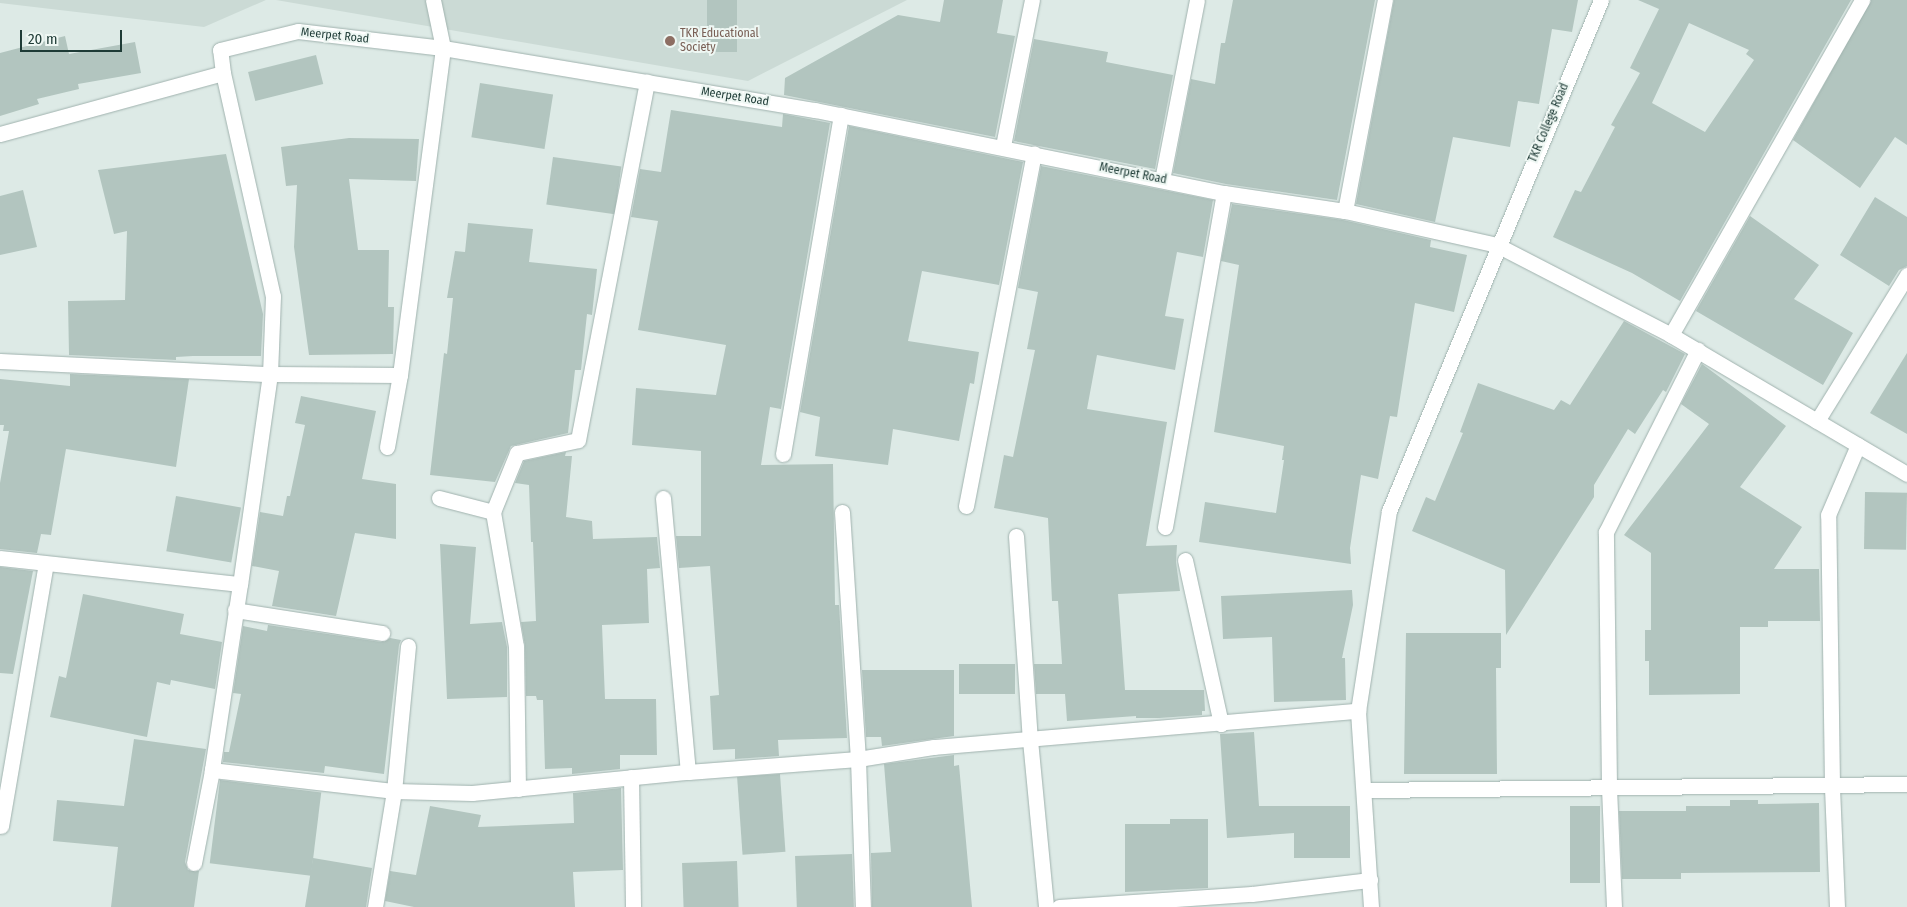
<!DOCTYPE html>
<style>
body{margin:0}
#map{position:relative;width:1907px;height:907px;overflow:hidden;background:#ddeae6;font-family:"Fira Sans Condensed",sans-serif}
div>[style]{position:absolute}
.built>*{inset:0;background:#cbdad5}
.building>*{inset:0;background:#b2c5bf;transform-origin:0 0}
.roads{filter:drop-shadow(0 0 1px #a0b2ae) drop-shadow(0 0 1px #a0b2ae)}
.service>*{height:15px;margin:-7.5px;padding:0 7.5px;transform-origin:7.5px;border-radius:7.5px;background:#fff}
.minor>*{height:15px;margin:-7.5px;padding:0 7.5px;transform-origin:7.5px;border-radius:7.5px;background:#fff}
.tertiary>*{height:15px;margin:-7.5px;padding:0 7.5px;transform-origin:7.5px;border-radius:7.5px;background:#fff}
.dots>*{width:14px;height:14px;translate:-50% -50%;box-sizing:border-box;border:2px solid #eef7f3;border-radius:50%}
span{translate:-50% -50%;white-space:nowrap;text-align:center;line-height:1.15;-webkit-text-stroke:4px #eef7f3;paint-order:stroke}
.education-label{font-size:12px;color:#785e54}
.left{translate:0 -50%;text-align:left}
.street-label{font-size:12px;color:#1e3b36}
.scale{position:absolute;left:20px;top:30px;width:102px;height:22px;box-sizing:border-box;border:2px solid #1e3b36;border-top:0;padding-left:6px;font-size:15px;line-height:18px;white-space:nowrap;color:#1e3b36;-webkit-text-stroke:4px #eef7f3;paint-order:stroke}
</style>
<div id="map">
<div class="built">
<div style="clip-path:polygon(0 0,266px 0,204px 27px,0 3px)"></div>
<div style="clip-path:polygon(276px 0,907px 0,748px 81px)"></div>
</div>
<div class="building">
<div style="left:707px;top:0;width:30px;height:52px"></div>
<div style="clip-path:polygon(944px 0,1003px 0,997px 33px,1015px 36px,995px 137px,784px 95px,785px 78px,898px 15px,940px 22px)"></div>
<div style="clip-path:polygon(1233px 0,1375px 0,1337px 200px,1226px 184px,1173px 173px,1191px 79px,1215px 84px,1221px 43px,1225px 43px)"></div>
<div style="clip-path:polygon(1394px 0,1578px 0,1572px 32px,1552px 29px,1539px 104px,1518px 101px,1510px 147px,1453px 137px,1435px 222px,1356px 204px)"></div>
<div style="clip-path:polygon(evenodd,1638px 0,1851px 0,1680px 301px,1632px 273px,1553px 237px,1575px 190px,1581px 192px,1615px 127px,1611px 125px,1640px 73px,1630px 68px,1659px 9px,1638px 0,1689px 23px,1749px 50px,1746px 54px,1754px 60px,1705px 132px,1652px 103px,1689px 23px)"></div>
<div style="clip-path:polygon(1871px 0,1907px 0,1907px 145px,1895px 137px,1860px 188px,1793px 140px)"></div>
<div style="clip-path:polygon(65px 36px,69px 54px,135px 42px,141px 73px,78px 84px,79px 89px,37px 99px,39px 104px,0 116px,0 53px)"></div>
<div style="clip-path:polygon(1034px 39px,1108px 52px,1106px 62px,1173px 75px,1155px 169px,1014px 141px)"></div>
<div style="left:316px;top:55px;width:30px;height:70px;rotate:76deg"></div>
<div style="left:480px;top:83px;width:74px;height:55px;rotate:9deg"></div>
<div style="clip-path:polygon(671px 110px,782px 127px,783px 114px,830px 123px,781px 409px,770px 407px,761px 465px,833px 464px,835px 605px,839px 605px,847px 738px,778px 740px,779px 756px,735px 759px,735px 749px,713px 750px,710px 696px,719px 695px,710px 566px,679px 568px,676px 536px,701px 536px,701px 451px,632px 445px,636px 388px,716px 395px,726px 345px,638px 330px,658px 221px,631px 217px,640px 169px,661px 172px)"></div>
<div style="clip-path:polygon(849px 126px,1023px 162px,999px 285px,922px 271px,908px 341px,979px 352px,974px 384px,970px 383px,959px 441px,893px 429px,888px 465px,815px 456px,820px 417px,800px 412px)"></div>
<div style="clip-path:polygon(349px 138px,419px 139px,416px 181px,349px 179px,358px 250px,389px 250px,388px 307px,394px 307px,393px 354px,309px 355px,294px 247px,297px 185px,286px 186px,281px 147px)"></div>
<div style="clip-path:polygon(226px 154px,263px 314px,261px 356px,193px 356px,176px 357px,176px 360px,69px 355px,68px 301px,125px 300px,127px 231px,114px 234px,98px 170px)"></div>
<div style="left:553px;top:157px;width:69px;height:48px;rotate:8deg"></div>
<div style="clip-path:polygon(1041px 166px,1213px 200px,1203px 257px,1177px 252px,1165px 316px,1184px 319px,1175px 370px,1097px 355px,1087px 409px,1167px 422px,1146px 546px,1177px 545px,1176px 562px,1180px 591px,1118px 594px,1125px 690px,1204px 690px,1205px 711px,1202px 711px,1202px 715px,1159px 718px,1136px 718px,1136px 716px,1067px 721px,1065px 694px,1036px 694px,1034px 664px,1062px 664px,1058px 601px,1052px 601px,1048px 518px,994px 508px,1004px 455px,1013px 457px,1035px 350px,1027px 349px,1038px 292px,1018px 288px)"></div>
<div style="clip-path:polygon(23px 190px,37px 247px,0 255px,0 196px)"></div>
<div style="clip-path:polygon(1875px 197px,1907px 217px,1907px 266px,1899px 270px,1889px 286px,1840px 255px)"></div>
<div style="clip-path:polygon(1232px 204px,1343px 220px,1431px 240px,1430px 247px,1467px 255px,1454px 312px,1415px 303px,1397px 417px,1390px 416px,1378px 479px,1361px 475px,1350px 548px,1351px 564px,1199px 542px,1205px 502px,1276px 513px,1284px 460px,1282px 460px,1284px 446px,1214px 432px,1239px 265px,1221px 261px)"></div>
<div style="clip-path:polygon(1750px 216px,1819px 265px,1794px 299px,1853px 333px,1823px 385px,1696px 311px)"></div>
<div style="clip-path:polygon(468px 223px,533px 229px,529px 262px,597px 269px,592px 315px,587px 314px,581px 370px,575px 370px,568px 433px,511px 446px,495px 482px,430px 475px,444px 353px,447px 354px,453px 298px,447px 298px,455px 251px,465px 252px)"></div>
<div style="clip-path:polygon(1624px 321px,1685px 354px,1666px 392px,1663px 390px,1635px 434px,1628px 429px,1594px 485px,1594px 497px,1506px 635px,1505px 570px,1412px 531px,1426px 497px,1435px 501px,1463px 433px,1460px 432px,1478px 383px,1554px 410px,1561px 400px,1570px 405px)"></div>
<div style="clip-path:polygon(1907px 353px,1907px 434px,1870px 413px)"></div>
<div style="clip-path:polygon(1702px 364px,1786px 426px,1740px 487px,1802px 527px,1774px 569px,1819px 569px,1820px 621px,1768px 621px,1768px 627px,1740px 627px,1740px 694px,1649px 695px,1649px 661px,1645px 661px,1645px 630px,1651px 630px,1651px 553px,1624px 535px,1709px 424px,1681px 404px)"></div>
<div style="clip-path:polygon(70px 374px,189px 379px,176px 467px,66px 449px,51px 535px,41px 534px,37px 553px,0 549px,0 483px,9px 431px,3px 431px,4px 425px,0 425px,0 379px,70px 386px)"></div>
<div style="clip-path:polygon(301px 396px,376px 411px,362px 479px,396px 484px,396px 539px,355px 533px,336px 616px,272px 606px,279px 571px,252px 566px,260px 512px,283px 516px,287px 496px,290px 496px,305px 425px,295px 423px)"></div>
<div style="clip-path:polygon(566px 452px,565px 456px,572px 456px,566px 517px,592px 521px,593px 539px,657px 537px,660px 568px,647px 569px,649px 623px,602px 625px,605px 699px,656px 699px,657px 755px,620px 755px,620px 769px,572px 774px,572px 768px,545px 769px,543px 700px,537px 700px,536px 696px,526px 696px,525px 646px,521px 622px,536px 621px,533px 542px,531px 542px,529px 485px,515px 483px,524px 461px)"></div>
<div style="left:1865px;top:492px;width:42px;height:57px;rotate:1deg"></div>
<div style="left:176px;top:496px;width:66px;height:56px;rotate:10deg"></div>
<div style="clip-path:polygon(440px 544px,476px 547px,470px 624px,502px 622px,507px 647px,507px 697px,447px 699px)"></div>
<div style="clip-path:polygon(0 567px,33px 571px,13px 674px,0 673px)"></div>
<div style="clip-path:polygon(1352px 590px,1353px 605px,1342px 658px,1345px 658px,1346px 700px,1274px 702px,1272px 637px,1223px 639px,1221px 596px)"></div>
<div style="clip-path:polygon(83px 594px,184px 614px,180px 634px,222px 642px,215px 689px,171px 680px,170px 685px,157px 682px,147px 737px,50px 717px,59px 676px,66px 678px)"></div>
<div style="clip-path:polygon(268px 625px,381px 642px,390px 638px,401px 640px,399px 645px,384px 774px,325px 766px,324px 773px,223px 762px,224px 752px,229px 752px,241px 694px,233px 693px,243px 626px,267px 631px)"></div>
<div style="clip-path:polygon(1406px 633px,1501px 633px,1501px 668px,1496px 668px,1497px 774px,1404px 774px)"></div>
<div style="left:959px;top:664px;width:56px;height:30px"></div>
<div style="clip-path:polygon(862px 670px,954px 670px,954px 736px,882px 746px,881px 737px,866px 737px)"></div>
<div style="clip-path:polygon(1254px 732px,1259px 806px,1350px 806px,1350px 858px,1294px 858px,1294px 833px,1227px 838px,1220px 734px)"></div>
<div style="clip-path:polygon(134px 739px,206px 749px,185px 862px,188px 870px,199px 871px,194px 907px,111px 907px,118px 847px,53px 841px,57px 800px,124px 806px)"></div>
<div style="clip-path:polygon(954px 755px,954px 766px,959px 765px,972px 907px,872px 907px,871px 853px,891px 852px,884px 764px)"></div>
<div style="left:780px;top:774px;width:78px;height:43px;rotate:86deg"></div>
<div style="left:220px;top:780px;width:102px;height:84px;rotate:7deg"></div>
<div style="clip-path:polygon(621px 788px,623px 870px,573px 872px,575px 907px,414px 907px,385px 901px,390px 871px,416px 875px,430px 806px,481px 815px,478px 827px,574px 823px,573px 793px)"></div>
<div style="clip-path:polygon(1730px 800px,1758px 800px,1758px 804px,1819px 803px,1820px 872px,1681px 873px,1681px 879px,1622px 879px,1619px 811px,1686px 811px,1686px 806px,1730px 806px)"></div>
<div style="left:1570px;top:806px;width:30px;height:77px"></div>
<div style="clip-path:polygon(1170px 819px,1208px 819px,1208px 888px,1125px 892px,1125px 824px,1170px 824px)"></div>
<div style="left:852px;top:854px;width:53px;height:57px;rotate:88deg"></div>
<div style="clip-path:polygon(313px 858px,372px 868px,366px 907px,305px 907px)"></div>
<div style="left:737px;top:861px;width:46px;height:55px;rotate:88deg"></div>
</div>
<div class="roads">
<div class="service">
<div style="left:433px;top:0;width:49px;rotate:78.2deg"></div>
</div>
<div class="minor">
<div style="left:223px;top:73px;width:229px;rotate:77.4deg"></div>
<div style="left:273px;top:296px;width:78px;rotate:92.2deg"></div>
<div style="left:270px;top:374px;width:212px;rotate:98.1deg"></div>
<div style="left:0;top:134px;width:231px;rotate:-15.3deg"></div>
<div style="left:223px;top:73px;width:23px;rotate:-97deg"></div>
<div style="left:220px;top:50px;width:80px;rotate:-13.7deg"></div>
<div style="left:298px;top:31px;width:146px;rotate:6.7deg"></div>
<div style="left:443px;top:48px;width:377px;rotate:9.5deg"></div>
<div style="left:815px;top:110px;width:417px;rotate:11.5deg"></div>
<div style="left:1224px;top:193px;width:122px;rotate:8.5deg"></div>
<div style="left:1345px;top:211px;width:156px;rotate:12.6deg"></div>
<div style="left:1497px;top:245px;width:196px;rotate:27.3deg"></div>
<div style="left:1671px;top:335px;width:274px;rotate:30.5deg"></div>
<div style="left:1003px;top:146px;width:149px;rotate:-78.8deg"></div>
<div style="left:1162px;top:180px;width:183px;rotate:-79deg"></div>
<div style="left:1345px;top:211px;width:215px;rotate:-79.3deg"></div>
<div style="left:1671px;top:335px;width:386px;rotate:-60.3deg"></div>
<div style="left:0;top:361px;width:270px;rotate:2.8deg"></div>
<div style="left:270px;top:374px;width:130px;rotate:0.4deg"></div>
<div style="left:1817px;top:421px;width:172px;rotate:-58.3deg"></div>
<div style="left:387px;top:447px;width:73px;rotate:-79.8deg"></div>
<div style="left:400px;top:375px;width:330px;rotate:-82.5deg"></div>
<div style="left:783px;top:454px;width:344px;rotate:-80.3deg"></div>
<div style="left:439px;top:498px;width:56px;rotate:14.5deg"></div>
<div style="left:493px;top:512px;width:136px;rotate:80.3deg"></div>
<div style="left:516px;top:646px;width:143px;rotate:89.2deg"></div>
<div style="left:663px;top:498px;width:275px;rotate:84.8deg"></div>
<div style="left:966px;top:506px;width:359px;rotate:-79.1deg"></div>
<div style="left:493px;top:512px;width:64px;rotate:-67.9deg"></div>
<div style="left:517px;top:453px;width:62px;rotate:-12deg"></div>
<div style="left:578px;top:440px;width:365px;rotate:-79.1deg"></div>
<div style="left:842px;top:512px;width:248px;rotate:86.3deg"></div>
<div style="left:858px;top:759px;width:148px;rotate:88.1deg"></div>
<div style="left:1165px;top:527px;width:339px;rotate:-80deg"></div>
<div style="left:1016px;top:536px;width:204px;rotate:86.1deg"></div>
<div style="left:1030px;top:740px;width:168px;rotate:84.5deg"></div>
<div style="left:1185px;top:560px;width:168px;rotate:77.6deg"></div>
<div style="left:235px;top:610px;width:149px;rotate:8.9deg"></div>
<div style="left:408px;top:646px;width:146px;rotate:95.5deg"></div>
<div style="left:394px;top:791px;width:78px;rotate:1.5deg"></div>
<div style="left:472px;top:793px;width:217px;rotate:-5.6deg"></div>
<div style="left:688px;top:772px;width:170px;rotate:-4.4deg"></div>
<div style="left:858px;top:759px;width:77px;rotate:-9deg"></div>
<div style="left:934px;top:747px;width:426px;rotate:-4.9deg"></div>
<div style="left:631px;top:777px;width:130px;rotate:89.1deg"></div>
<div style="left:1364px;top:790px;width:543px;rotate:-0.63deg"></div>
<div style="left:1px;top:826px;width:266px;rotate:-80.3deg"></div>
<div style="left:194px;top:863px;width:95px;rotate:-79deg"></div>
<div style="left:1059px;top:907px;width:193px;rotate:-3.9deg"></div>
<div style="left:1252px;top:894px;width:119px;rotate:-6.8deg"></div>
<div style="left:1614px;top:907px;width:120px;rotate:-92.4deg"></div>
<div style="left:1609px;top:787px;width:255px;rotate:-90.7deg"></div>
<div style="left:1606px;top:532px;width:204px;rotate:-63.2deg"></div>
<div style="left:1837px;top:907px;width:121px;rotate:-92.4deg"></div>
<div style="left:1832px;top:786px;width:271px;rotate:-90.8deg"></div>
<div style="left:1828px;top:515px;width:76px;rotate:-66.8deg"></div>
</div>
<div class="tertiary">
<div style="left:0;top:558px;width:241px;rotate:6.2deg"></div>
<div style="left:240px;top:584px;width:188px;rotate:98.6deg"></div>
<div style="left:212px;top:770px;width:183px;rotate:6.6deg"></div>
<div style="left:394px;top:791px;width:118px;rotate:99.3deg"></div>
<div style="left:1371px;top:907px;width:196px;rotate:-93.8deg"></div>
<div style="left:1358px;top:711px;width:202px;rotate:-81.2deg"></div>
<div style="left:1389px;top:511px;width:553px;rotate:-67.47deg"></div>
</div>
</div>
<div class="dots">
<div style="left:670px;top:41px;background:#8d6e63"></div>
</div>
<div class="education-label">
<span class="left" style="left:680px;top:41px">TKR Educational<br>Society</span>
</div>
<div class="street-label">
<span style="left:335px;top:36px;rotate:6deg">Meerpet Road</span>
<span style="left:735px;top:97px;rotate:9deg">Meerpet Road</span>
<span style="left:1549px;top:123px;rotate:-67deg">TKR College Road</span>
<span style="left:1133px;top:174px;rotate:11deg">Meerpet Road</span>
</div>
<div class="scale">20 m</div>
</div>
